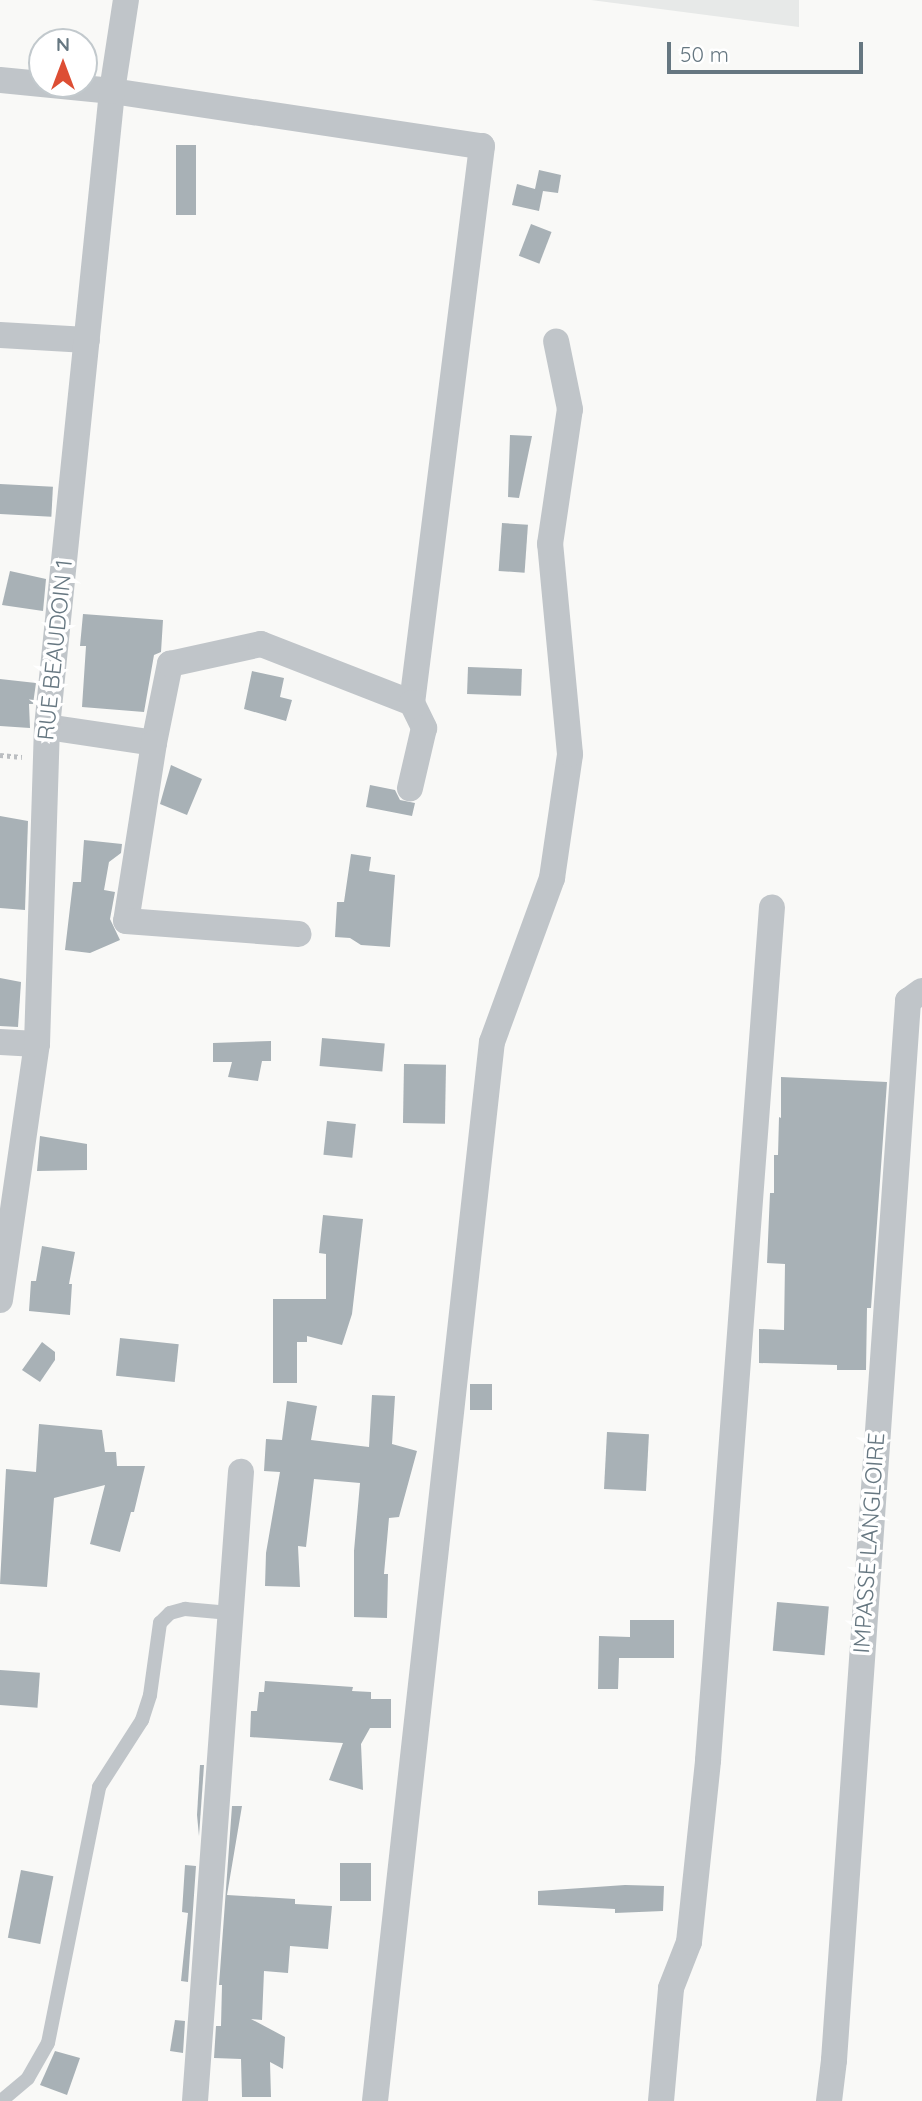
<!DOCTYPE html>
<style>
body{margin:0}
#map{position:relative;width:922px;height:2101px;overflow:hidden;background:#f9f9f7;font-family:Quicksand,sans-serif}
div>[style]{position:absolute}
.built>*{inset:0;background:#e7e9e8}
.building>*{inset:0;background:#a8b1b6;transform-origin:0 0}
.path>*{height:4.5px;margin-top:-2.25px;transform-origin:0;background:repeating-linear-gradient(90deg,#bbbec1 0 3.5px,transparent 0 7px)}
.service>*{height:14px;margin:-7px;padding:0 7px;transform-origin:7px;border-radius:7px;background:#c0c5c9}
.minor>*{height:26px;margin:-13px;padding:0 13px;transform-origin:13px;border-radius:13px;background:#c0c5c9}
span{translate:-50% -50%;white-space:nowrap;text-align:center;line-height:1.15;-webkit-text-stroke:7px #fff;paint-order:stroke}
.street-label{font-size:23px;color:#667781}
.north{position:absolute;left:28px;top:28px;width:70px;height:70px;box-sizing:border-box;background:#fff;border:2px solid #c2c9cd;border-radius:50%;rotate:0deg;font-size:19px;font-weight:700;line-height:28px;text-align:center;color:#667781}
.north::after{content:'';display:block;margin:auto;width:24px;height:32px;background:#dd4e34;clip-path:polygon(50% 0,100% 100%,50% 72%,0 100%)}
.scale{position:absolute;left:667px;top:42px;width:196px;height:32px;box-sizing:border-box;border:4px solid #667781;border-top:0;padding-left:9px;font-size:21px;line-height:24px;white-space:nowrap;color:#667781;-webkit-text-stroke:5px #fff;paint-order:stroke}
</style>
<div id="map">
<div class="built">
<div style="clip-path:polygon(591px 0,799px 0,799px 27px)"></div>
</div>
<div class="building">
<div style="left:176px;top:145px;width:20px;height:70px"></div>
<div style="clip-path:polygon(539px 170px,561px 175px,558px 193px,543px 191px,539px 211px,512px 205px,517px 184px,535px 189px)"></div>
<div style="left:531px;top:224px;width:22px;height:34px;rotate:21deg"></div>
<div style="clip-path:polygon(510px 435px,532px 436px,519px 498px,508px 497px)"></div>
<div style="left:0;top:484px;width:53px;height:30px;rotate:3deg"></div>
<div style="left:502px;top:523px;width:26px;height:48px;rotate:4deg"></div>
<div style="clip-path:polygon(10px 571px,46px 579px,43px 611px,2px 605px)"></div>
<div style="clip-path:polygon(83px 614px,163px 620px,161px 652px,154px 655px,144px 712px,82px 707px,86px 646px,80px 646px)"></div>
<div style="left:468px;top:667px;width:54px;height:27px;rotate:2deg"></div>
<div style="clip-path:polygon(252px 671px,284px 678px,280px 697px,292px 700px,286px 721px,244px 709px)"></div>
<div style="clip-path:polygon(0 679px,36px 683px,33px 704px,29px 704px,30px 728px,0 726px)"></div>
<div style="clip-path:polygon(171px 765px,202px 779px,187px 815px,160px 804px)"></div>
<div style="clip-path:polygon(370px 785px,395px 790px,400px 800px,415px 803px,412px 816px,366px 807px)"></div>
<div style="clip-path:polygon(0 816px,28px 821px,25px 910px,0 908px)"></div>
<div style="clip-path:polygon(84px 840px,122px 844px,121px 853px,109px 862px,104px 890px,115px 892px,110px 919px,120px 940px,90px 953px,65px 950px,73px 882px,81px 882px)"></div>
<div style="clip-path:polygon(351px 854px,371px 857px,369px 871px,395px 875px,390px 947px,361px 945px,350px 938px,335px 937px,337px 902px,344px 902px)"></div>
<div style="clip-path:polygon(0 978px,21px 982px,18px 1027px,0 1026px)"></div>
<div style="left:322px;top:1038px;width:63px;height:28px;rotate:5deg"></div>
<div style="clip-path:polygon(271px 1041px,271px 1061px,262px 1061px,258px 1081px,228px 1077px,232px 1062px,213px 1062px,213px 1043px)"></div>
<div style="left:404px;top:1064px;width:42px;height:59px;rotate:1deg"></div>
<div style="clip-path:polygon(781px 1077px,887px 1082px,871px 1308px,867px 1308px,866px 1370px,837px 1370px,837px 1365px,759px 1363px,759px 1329px,784px 1330px,785px 1264px,767px 1263px,770px 1193px,774px 1193px,774px 1155px,778px 1155px,779px 1117px,781px 1118px)"></div>
<div style="left:327px;top:1121px;width:29px;height:34px;rotate:6deg"></div>
<div style="clip-path:polygon(40px 1136px,87px 1144px,87px 1170px,37px 1171px)"></div>
<div style="clip-path:polygon(323px 1215px,363px 1219px,352px 1314px,342px 1345px,307px 1336px,307px 1342px,297px 1342px,297px 1383px,273px 1383px,273px 1299px,326px 1299px,326px 1254px,319px 1253px)"></div>
<div style="clip-path:polygon(42px 1246px,75px 1252px,69px 1284px,72px 1284px,70px 1315px,29px 1311px,31px 1281px,36px 1281px)"></div>
<div style="left:120px;top:1338px;width:59px;height:38px;rotate:6deg"></div>
<div style="clip-path:polygon(42px 1342px,55px 1352px,55px 1360px,40px 1382px,22px 1370px)"></div>
<div style="left:470px;top:1384px;width:22px;height:26px"></div>
<div style="clip-path:polygon(372px 1395px,395px 1396px,392px 1444px,417px 1451px,399px 1517px,389px 1518px,384px 1574px,388px 1574px,387px 1618px,354px 1617px,354px 1551px,360px 1483px,314px 1479px,306px 1547px,298px 1546px,300px 1587px,265px 1586px,266px 1553px,280px 1472px,264px 1471px,266px 1439px,282px 1440px,287px 1401px,317px 1406px,311px 1440px,369px 1447px)"></div>
<div style="clip-path:polygon(39px 1424px,102px 1430px,105px 1452px,116px 1452px,117px 1466px,145px 1466px,134px 1512px,131px 1512px,120px 1552px,90px 1544px,105px 1485px,54px 1498px,47px 1587px,0 1584px,6px 1469px,36px 1472px)"></div>
<div style="left:607px;top:1432px;width:42px;height:57px;rotate:3deg"></div>
<div style="left:777px;top:1602px;width:52px;height:49px;rotate:5deg"></div>
<div style="clip-path:polygon(630px 1620px,674px 1620px,674px 1658px,619px 1658px,618px 1689px,598px 1689px,599px 1636px,630px 1637px)"></div>
<div style="left:0;top:1670px;width:40px;height:35px;rotate:4deg"></div>
<div style="clip-path:polygon(265px 1681px,353px 1687px,352px 1691px,371px 1692px,371px 1699px,391px 1699px,391px 1728px,370px 1728px,361px 1744px,363px 1790px,329px 1780px,343px 1743px,250px 1737px,251px 1711px,257px 1711px,259px 1692px,264px 1692px)"></div>
<div style="clip-path:polygon(200px 1765px,204px 1765px,199px 1836px,197px 1815px)"></div>
<div style="clip-path:polygon(232px 1806px,242px 1806px,227px 1895px,295px 1899px,295px 1904px,332px 1906px,328px 1949px,290px 1946px,288px 1973px,264px 1971px,262px 2020px,251px 2019px,285px 2037px,283px 2069px,270px 2062px,271px 2097px,242px 2097px,241px 2059px,214px 2058px,216px 2026px,221px 2026px,222px 1985px,219px 1985px)"></div>
<div style="left:340px;top:1863px;width:31px;height:38px"></div>
<div style="clip-path:polygon(185px 1865px,196px 1866px,188px 1982px,181px 1981px,188px 1913px,182px 1912px)"></div>
<div style="left:21px;top:1870px;width:33px;height:69px;rotate:11deg"></div>
<div style="clip-path:polygon(625px 1885px,664px 1886px,663px 1911px,615px 1913px,615px 1909px,538px 1905px,538px 1891px)"></div>
<div style="clip-path:polygon(175px 2020px,185px 2021px,183px 2053px,170px 2051px)"></div>
<div style="clip-path:polygon(55px 2051px,80px 2058px,67px 2095px,40px 2085px)"></div>
</div>
<div class="path">
<div style="left:0;top:755px;width:22px;rotate:5deg"></div>
</div>
<div class="service">
<div style="left:1px;top:2101px;width:35px;rotate:-40deg"></div>
<div style="left:28px;top:2078px;width:40px;rotate:-60.3deg"></div>
<div style="left:48px;top:2043px;width:261px;rotate:-78.7deg"></div>
<div style="left:99px;top:1787px;width:80px;rotate:-57.3deg"></div>
<div style="left:142px;top:1720px;width:26px;rotate:-72deg"></div>
<div style="left:150px;top:1695px;width:73px;rotate:-82.1deg"></div>
<div style="left:160px;top:1623px;width:14px;rotate:-45deg"></div>
<div style="left:170px;top:1613px;width:16px;rotate:-15deg"></div>
<div style="left:185px;top:1609px;width:45px;rotate:5.1deg"></div>
</div>
<div class="minor">
<div style="left:0;top:80px;width:113px;rotate:5.6deg"></div>
<div style="left:112px;top:91px;width:374px;rotate:8.5deg"></div>
<div style="left:482px;top:146px;width:561px;rotate:97.16deg"></div>
<div style="left:0;top:335px;width:87px;rotate:3.3deg"></div>
<div style="left:47px;top:727px;width:108px;rotate:8.5deg"></div>
<div style="left:154px;top:743px;width:81px;rotate:-78.6deg"></div>
<div style="left:170px;top:664px;width:93px;rotate:-12.4deg"></div>
<div style="left:261px;top:644px;width:162px;rotate:21.3deg"></div>
<div style="left:412px;top:703px;width:28px;rotate:64deg"></div>
<div style="left:424px;top:728px;width:62px;rotate:103.1deg"></div>
<div style="left:154px;top:743px;width:180px;rotate:98.9deg"></div>
<div style="left:126px;top:921px;width:173px;rotate:4.3deg"></div>
<div style="left:0;top:1042px;width:37px;rotate:3deg"></div>
<div style="left:0;top:1300px;width:259px;rotate:-81.8deg"></div>
<div style="left:37px;top:1044px;width:317px;rotate:-88.2deg"></div>
<div style="left:47px;top:727px;width:639px;rotate:-84.16deg"></div>
<div style="left:112px;top:91px;width:92px;rotate:-81.3deg"></div>
<div style="left:195px;top:2101px;width:631px;rotate:-85.82deg"></div>
<div style="left:375px;top:2101px;width:1065px;rotate:-83.7deg"></div>
<div style="left:492px;top:1042px;width:175px;rotate:-69.9deg"></div>
<div style="left:552px;top:878px;width:125px;rotate:-81.7deg"></div>
<div style="left:570px;top:754px;width:211px;rotate:-95.4deg"></div>
<div style="left:550px;top:544px;width:136px;rotate:-81.6deg"></div>
<div style="left:570px;top:409px;width:69px;rotate:-101.6deg"></div>
<div style="left:661px;top:2101px;width:113px;rotate:-84.9deg"></div>
<div style="left:671px;top:1988px;width:49px;rotate:-68.6deg"></div>
<div style="left:689px;top:1942px;width:183px;rotate:-84deg"></div>
<div style="left:708px;top:1760px;width:855px;rotate:-85.71deg"></div>
<div style="left:829px;top:2101px;width:41px;rotate:-83deg"></div>
<div style="left:834px;top:2060px;width:1062px;rotate:-86deg"></div>
<div style="left:908px;top:1001px;width:17px;rotate:-36deg"></div>
</div>
<div class="street-label">
<span style="left:55px;top:650px;rotate:-84deg">RUE BEAUDOIN 1</span>
<span style="left:869px;top:1543px;rotate:-86deg">IMPASSE LANGLOIRE</span>
</div>
<div class="north">N</div>
<div class="scale">50 m</div>
</div>
